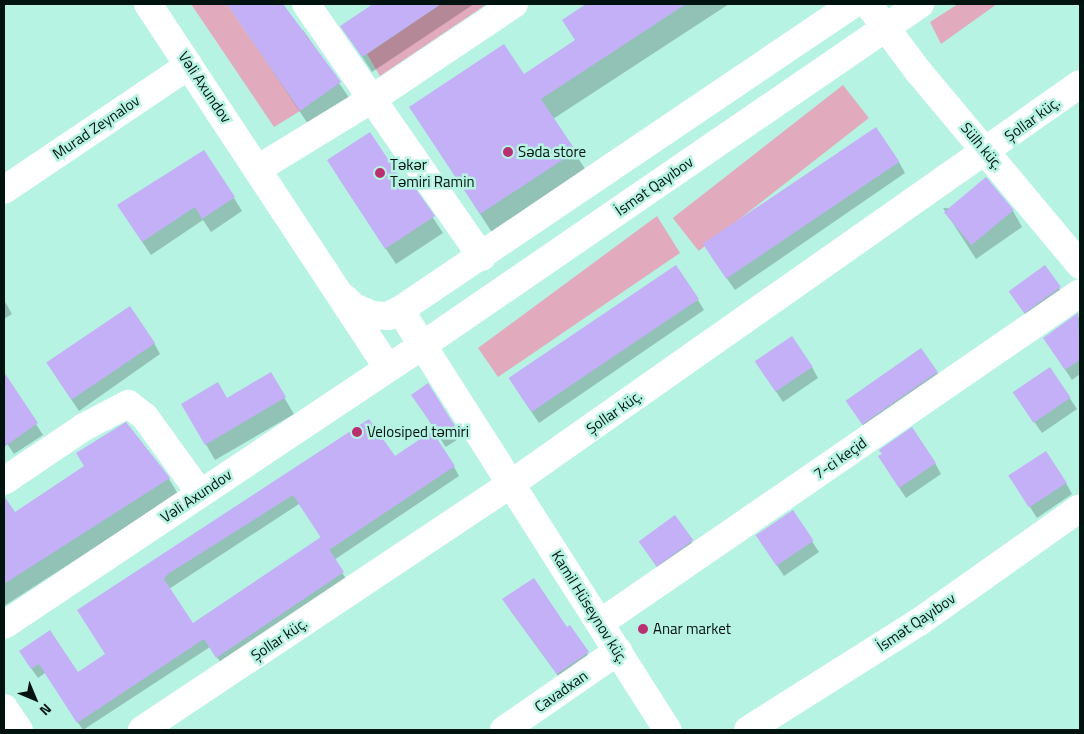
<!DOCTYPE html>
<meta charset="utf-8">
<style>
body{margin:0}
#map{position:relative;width:1084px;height:734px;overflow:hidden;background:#b6f3e3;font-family:"Titillium Web",sans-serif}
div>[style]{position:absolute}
.green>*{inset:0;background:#e1abbd;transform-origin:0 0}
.shadow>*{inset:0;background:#0003;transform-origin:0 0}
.building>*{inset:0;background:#c3b0f6;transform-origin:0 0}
.minor>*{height:28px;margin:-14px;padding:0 14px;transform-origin:14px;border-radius:14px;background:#fff}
.dots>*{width:14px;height:14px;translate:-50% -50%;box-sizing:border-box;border:2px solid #b6f3e3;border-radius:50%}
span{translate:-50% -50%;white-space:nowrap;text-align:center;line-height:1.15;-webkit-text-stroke:5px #b6f3e3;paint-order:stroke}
.street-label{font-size:15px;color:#00130e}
.poi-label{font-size:15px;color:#00130e}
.left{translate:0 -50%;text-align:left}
.frame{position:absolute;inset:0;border:5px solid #00130e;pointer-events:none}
.north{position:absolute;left:10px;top:674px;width:50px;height:50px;-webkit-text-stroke:4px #b6f3e3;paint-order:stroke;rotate:135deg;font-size:14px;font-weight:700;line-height:20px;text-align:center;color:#00130e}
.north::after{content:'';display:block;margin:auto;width:18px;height:22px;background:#00130e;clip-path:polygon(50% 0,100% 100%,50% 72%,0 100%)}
</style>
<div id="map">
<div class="green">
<div style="clip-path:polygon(191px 4px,227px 4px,300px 111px,274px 127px)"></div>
<div style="clip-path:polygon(441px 4px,487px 4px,380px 76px,367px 54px)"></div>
<div style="clip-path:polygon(958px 4px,997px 4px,941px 44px,930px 22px)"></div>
<div style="left:843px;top:85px;width:42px;height:216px;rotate:52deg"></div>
<div style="clip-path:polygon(657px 216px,680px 253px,498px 377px,478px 348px)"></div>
</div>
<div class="shadow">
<div style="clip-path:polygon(228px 4px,281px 4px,300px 32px,303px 30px,352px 102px,312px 130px)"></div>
<div style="clip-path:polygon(376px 4px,474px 4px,372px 72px,342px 26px)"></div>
<div style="clip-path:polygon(589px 4px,729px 4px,553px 119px,587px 172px,493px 234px,411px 108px,524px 75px,576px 41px,563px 20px)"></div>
<div style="clip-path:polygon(899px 162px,905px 173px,735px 290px,711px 256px)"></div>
<div style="clip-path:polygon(338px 177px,402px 184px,408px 180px,443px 233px,396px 264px)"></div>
<div style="clip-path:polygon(234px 198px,242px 211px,211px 232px,203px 220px,151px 255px,127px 219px)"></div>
<div style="clip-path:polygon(943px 208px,1013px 211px,1022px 227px,976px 259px)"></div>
<div style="clip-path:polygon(1045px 266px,1066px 299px,1031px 323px,1016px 301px)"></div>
<div style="clip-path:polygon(4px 300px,12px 314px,4px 319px)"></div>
<div style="clip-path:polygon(698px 300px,704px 310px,539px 423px,516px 389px)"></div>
<div style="clip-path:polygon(1079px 317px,1080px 374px,1072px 380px,1044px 338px)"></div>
<div style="clip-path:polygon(154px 343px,160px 354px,79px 411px,55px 375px)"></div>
<div style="clip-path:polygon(812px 367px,818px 378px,783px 402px,763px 372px)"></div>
<div style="clip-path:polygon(1050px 369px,1077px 409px,1042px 433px,1021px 403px)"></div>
<div style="clip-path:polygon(937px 372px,943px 383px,869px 434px,854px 412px)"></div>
<div style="clip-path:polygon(270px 374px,294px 414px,215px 460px,183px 405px,226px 399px)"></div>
<div style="left:428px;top:385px;width:62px;height:18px;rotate:58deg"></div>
<div style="clip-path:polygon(13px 388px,43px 435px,14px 454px,4px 439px,4px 394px)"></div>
<div style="clip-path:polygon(evenodd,369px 421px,395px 458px,454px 467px,459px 476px,334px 560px,348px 582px,223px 666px,210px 647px,83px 730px,45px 673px,38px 678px,26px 661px,78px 674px,107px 655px,84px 620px,369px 421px,299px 504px,322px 538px,193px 625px,169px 589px,299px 504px)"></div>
<div style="clip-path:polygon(879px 457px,935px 463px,941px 474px,906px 498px)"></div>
<div style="clip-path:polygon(169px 479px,178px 494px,4px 606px,4px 512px,11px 507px,15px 513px)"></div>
<div style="clip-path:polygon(1066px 483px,1072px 494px,1037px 518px,1017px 487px)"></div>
<div style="clip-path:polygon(793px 512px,819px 552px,784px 576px,764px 546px)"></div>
<div style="clip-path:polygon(675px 516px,698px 552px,663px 576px,646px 551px)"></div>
<div style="clip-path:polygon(510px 610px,566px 629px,569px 626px,594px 664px,564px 684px)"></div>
</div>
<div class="building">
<div style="clip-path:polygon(227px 4px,283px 4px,341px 82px,300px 111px)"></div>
<div style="clip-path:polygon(373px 4px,441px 4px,362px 57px,340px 26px)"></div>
<div style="clip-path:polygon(586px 4px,686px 4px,541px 99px,576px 151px,480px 214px,409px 107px,504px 44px,524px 74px,575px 40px,562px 20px)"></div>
<div style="left:876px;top:127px;width:42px;height:209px;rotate:56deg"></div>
<div style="clip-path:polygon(370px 132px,403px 182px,408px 178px,435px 216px,385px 249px,327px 160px)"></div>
<div style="clip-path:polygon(204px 150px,235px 197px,202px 219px,195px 207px,142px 242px,117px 205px)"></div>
<div style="left:986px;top:177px;width:43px;height:55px;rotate:50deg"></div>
<div style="left:676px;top:265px;width:41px;height:202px;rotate:56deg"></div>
<div style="left:1045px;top:265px;width:27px;height:45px;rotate:54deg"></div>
<div style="left:130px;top:306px;width:45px;height:101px;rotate:56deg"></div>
<div style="clip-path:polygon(1078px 313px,1080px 360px,1065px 370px,1043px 338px)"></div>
<div style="left:792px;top:336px;width:37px;height:45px;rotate:56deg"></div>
<div style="left:921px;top:348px;width:29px;height:92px;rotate:55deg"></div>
<div style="left:1050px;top:367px;width:37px;height:45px;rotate:56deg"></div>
<div style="clip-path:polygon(4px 372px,38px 423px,4px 447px)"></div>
<div style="clip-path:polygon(271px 372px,286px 397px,205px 445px,181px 404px,218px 382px,227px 398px)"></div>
<div style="clip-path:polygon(428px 383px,455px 426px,440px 436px,411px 395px)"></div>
<div style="clip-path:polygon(369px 419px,395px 456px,432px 431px,455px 466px,329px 550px,293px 495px,168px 574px,164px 579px,193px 623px,321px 537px,344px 572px,216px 658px,204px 639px,77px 723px,39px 664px,31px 669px,19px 651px,50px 630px,78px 672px,105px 654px,77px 610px)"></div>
<div style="clip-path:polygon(126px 422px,170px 478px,4px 584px,4px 496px,15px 512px,84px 466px,76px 453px)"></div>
<div style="clip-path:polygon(912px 427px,936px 463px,899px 488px,878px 456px,882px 454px,879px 450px)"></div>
<div style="left:1046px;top:451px;width:38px;height:45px;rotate:57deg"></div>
<div style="left:793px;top:510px;width:37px;height:45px;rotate:56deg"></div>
<div style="left:675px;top:515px;width:31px;height:45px;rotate:54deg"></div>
<div style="clip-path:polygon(534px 578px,567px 627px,570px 625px,589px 652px,557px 674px,502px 599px)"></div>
</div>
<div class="minor">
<div style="left:148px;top:4px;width:436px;rotate:56.6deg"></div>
<div style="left:306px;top:4px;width:308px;rotate:55.2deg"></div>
<div style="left:868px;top:4px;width:84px;rotate:53.3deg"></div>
<div style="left:918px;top:71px;width:253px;rotate:50.1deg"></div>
<div style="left:259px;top:168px;width:132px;rotate:-31.4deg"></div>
<div style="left:372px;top:99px;width:171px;rotate:-33.8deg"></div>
<div style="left:4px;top:190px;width:223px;rotate:-34deg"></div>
<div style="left:343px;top:297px;width:15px;rotate:42deg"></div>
<div style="left:354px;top:307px;width:20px;rotate:24deg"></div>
<div style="left:372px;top:315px;width:16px;rotate:4deg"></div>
<div style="left:388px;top:316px;width:13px;rotate:-27deg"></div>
<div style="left:400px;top:310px;width:547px;rotate:-34.04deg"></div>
<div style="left:400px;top:310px;width:498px;rotate:57.5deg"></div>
<div style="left:4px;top:481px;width:97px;rotate:-34deg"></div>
<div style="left:84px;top:427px;width:50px;rotate:-27.6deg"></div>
<div style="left:128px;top:404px;width:21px;rotate:37deg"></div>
<div style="left:145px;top:417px;width:94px;rotate:54.1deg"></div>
<div style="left:600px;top:623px;width:582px;rotate:-34.51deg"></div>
<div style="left:4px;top:625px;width:504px;rotate:-33.75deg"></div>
<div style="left:423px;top:345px;width:603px;rotate:-34.45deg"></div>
<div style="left:4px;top:708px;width:27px;rotate:56deg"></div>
<div style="left:142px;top:730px;width:445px;rotate:-33.7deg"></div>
<div style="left:512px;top:483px;width:694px;rotate:-35.09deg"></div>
<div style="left:504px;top:730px;width:139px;rotate:-34.7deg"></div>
<div style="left:748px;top:730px;width:202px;rotate:-32.3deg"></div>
<div style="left:919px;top:622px;width:197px;rotate:-35.3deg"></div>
</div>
<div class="dots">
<div style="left:508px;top:152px;background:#b83070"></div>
<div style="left:380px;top:173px;background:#b83070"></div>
<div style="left:357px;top:432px;background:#b83070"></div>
<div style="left:643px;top:629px;background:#b83070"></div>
</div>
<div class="street-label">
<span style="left:205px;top:87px;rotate:56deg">Vəli Axundov</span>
<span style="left:1032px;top:119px;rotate:-36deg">Şollar küç.</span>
<span style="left:96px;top:127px;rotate:-34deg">Murad Zeynalov</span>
<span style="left:982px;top:146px;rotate:50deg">Sülh küç.</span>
<span style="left:654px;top:186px;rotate:-35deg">İsmət Qayıbov</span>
<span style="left:614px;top:412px;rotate:-35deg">Şollar küç.</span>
<span style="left:840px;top:458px;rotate:-35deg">7-ci keçid</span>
<span style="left:196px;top:496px;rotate:-34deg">Vəli Axundov</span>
<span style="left:590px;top:607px;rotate:58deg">Kamil Hüseynov küç.</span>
<span style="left:916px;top:622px;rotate:-34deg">İsmət Qayıbov</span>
<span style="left:279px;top:639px;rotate:-34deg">Şollar küç.</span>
<span style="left:561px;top:691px;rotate:-35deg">Cavadxan</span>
</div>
<div class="poi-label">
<span class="left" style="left:518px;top:152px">Səda store</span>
<span class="left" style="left:390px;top:173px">Tәkәr<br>Tәmiri Ramin</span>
<span class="left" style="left:367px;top:432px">Velosiped təmiri</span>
<span class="left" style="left:653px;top:629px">Anar market</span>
</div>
<div class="frame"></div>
<div class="north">N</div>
</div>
